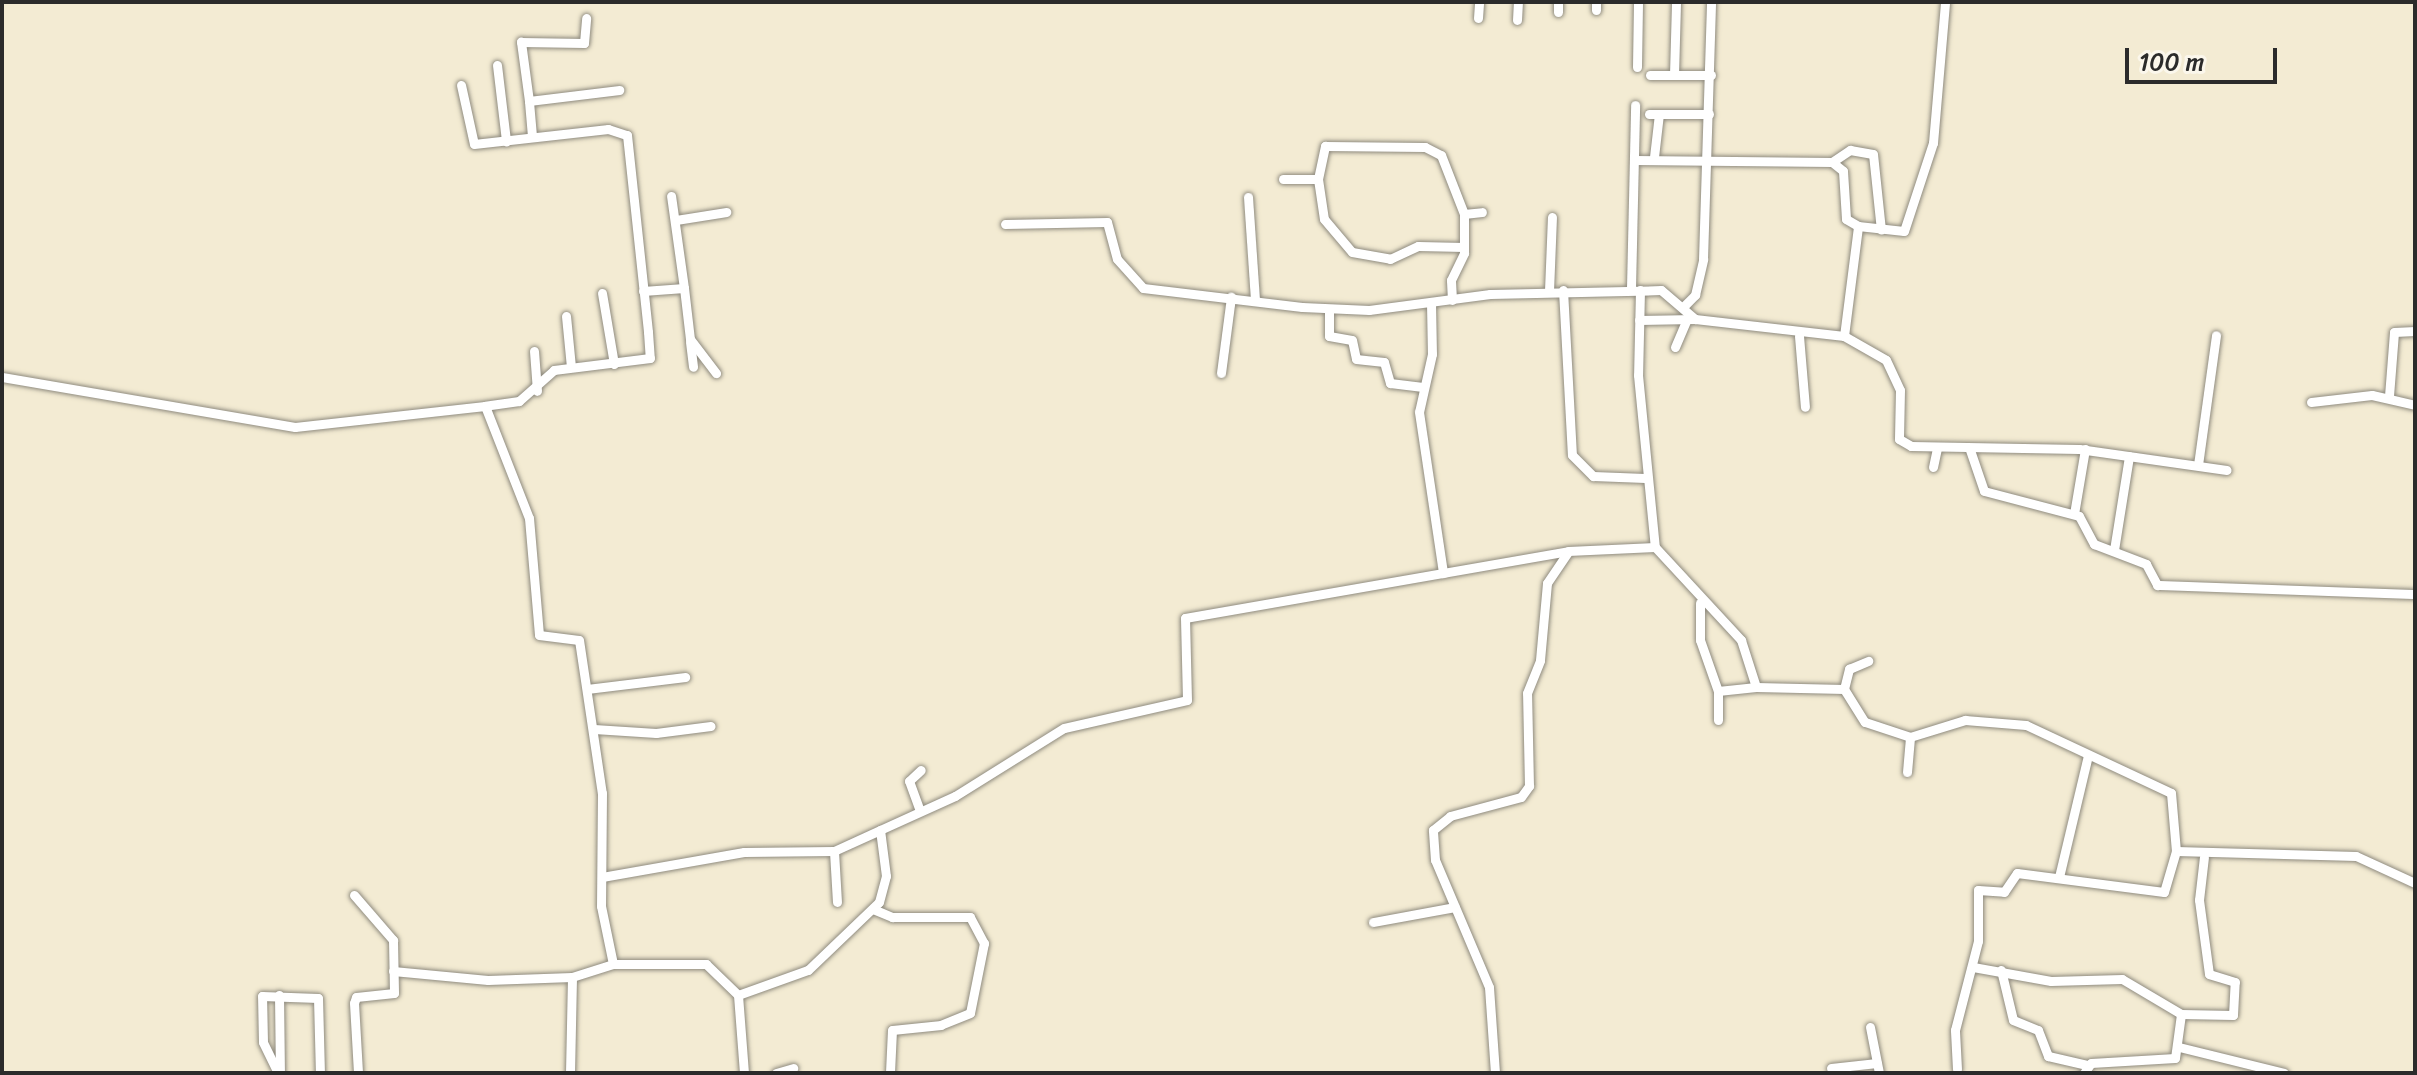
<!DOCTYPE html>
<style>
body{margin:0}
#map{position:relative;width:2417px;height:1075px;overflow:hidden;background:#f3ebd3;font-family:Sriracha,sans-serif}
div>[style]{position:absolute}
.roads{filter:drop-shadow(0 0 2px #8f8b7f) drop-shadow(0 0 2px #8f8b7f)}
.minor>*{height:9px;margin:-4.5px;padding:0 4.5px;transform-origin:4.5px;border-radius:4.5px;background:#fff}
span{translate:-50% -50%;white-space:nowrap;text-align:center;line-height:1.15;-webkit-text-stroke:6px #fbf7ec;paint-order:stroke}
.frame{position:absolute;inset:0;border:4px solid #2b2b2b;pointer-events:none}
.scale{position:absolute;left:2125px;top:48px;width:152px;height:36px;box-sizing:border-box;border:4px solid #2b2b2b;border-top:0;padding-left:10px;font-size:24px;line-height:28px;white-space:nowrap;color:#2b2b2b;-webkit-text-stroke:6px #fbf7ec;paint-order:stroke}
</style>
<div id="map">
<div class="roads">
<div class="minor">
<div style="left:1596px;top:10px;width:8px;rotate:-90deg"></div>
<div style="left:1558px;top:12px;width:10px;rotate:-90deg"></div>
<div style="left:1478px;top:18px;width:16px;rotate:-86deg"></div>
<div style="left:1517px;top:20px;width:18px;rotate:-87deg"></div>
<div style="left:497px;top:65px;width:77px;rotate:83.2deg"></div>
<div style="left:1637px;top:67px;width:65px;rotate:-89.1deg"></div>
<div style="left:1650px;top:75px;width:61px"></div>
<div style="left:1674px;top:75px;width:73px;rotate:-88.4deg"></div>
<div style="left:461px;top:85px;width:60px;rotate:77.6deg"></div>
<div style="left:474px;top:144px;width:135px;rotate:-6.4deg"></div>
<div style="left:608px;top:129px;width:20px;rotate:18deg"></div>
<div style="left:627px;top:135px;width:198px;rotate:83.9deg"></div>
<div style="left:648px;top:332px;width:26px;rotate:86deg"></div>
<div style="left:650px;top:358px;width:97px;rotate:172.9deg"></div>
<div style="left:554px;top:370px;width:47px;rotate:138.5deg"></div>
<div style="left:519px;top:401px;width:34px;rotate:172deg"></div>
<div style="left:529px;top:101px;width:60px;rotate:-97.7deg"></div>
<div style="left:521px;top:42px;width:63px;rotate:0.9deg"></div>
<div style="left:584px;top:43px;width:25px;rotate:-85deg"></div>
<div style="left:1649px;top:114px;width:60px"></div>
<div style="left:532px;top:136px;width:35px;rotate:-95deg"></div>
<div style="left:529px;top:101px;width:91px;rotate:-7deg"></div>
<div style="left:1654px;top:157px;width:43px;rotate:-83.4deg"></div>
<div style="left:1635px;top:160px;width:197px;rotate:0.6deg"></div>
<div style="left:1832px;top:162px;width:14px;rotate:39deg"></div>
<div style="left:1843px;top:171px;width:48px;rotate:86.4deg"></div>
<div style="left:1846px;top:219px;width:14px;rotate:30deg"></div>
<div style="left:1832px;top:162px;width:22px;rotate:-34deg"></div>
<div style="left:1850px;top:150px;width:23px;rotate:10deg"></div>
<div style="left:1873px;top:154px;width:76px;rotate:84deg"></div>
<div style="left:1283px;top:179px;width:35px"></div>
<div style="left:1318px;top:179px;width:34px;rotate:-78deg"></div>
<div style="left:1325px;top:146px;width:100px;rotate:0.6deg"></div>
<div style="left:1425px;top:147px;width:18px;rotate:27deg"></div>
<div style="left:1441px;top:155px;width:63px;rotate:68.7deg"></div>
<div style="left:1318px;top:179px;width:40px;rotate:81.5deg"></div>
<div style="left:1324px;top:219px;width:43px;rotate:49.7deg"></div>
<div style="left:1352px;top:252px;width:39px;rotate:10deg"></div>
<div style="left:1390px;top:259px;width:31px;rotate:-25deg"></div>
<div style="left:1418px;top:246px;width:46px;rotate:1.2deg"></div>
<div style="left:1248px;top:197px;width:103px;rotate:86.1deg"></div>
<div style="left:676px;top:220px;width:51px;rotate:-9.1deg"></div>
<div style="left:1005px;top:224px;width:102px;rotate:-1.1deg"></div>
<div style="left:1107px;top:222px;width:38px;rotate:75deg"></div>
<div style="left:1117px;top:259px;width:39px;rotate:48deg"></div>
<div style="left:1143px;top:288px;width:160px;rotate:6.8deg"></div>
<div style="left:1302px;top:307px;width:67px;rotate:2.6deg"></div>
<div style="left:1369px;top:310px;width:122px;rotate:-7.5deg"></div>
<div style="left:1490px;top:294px;width:171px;rotate:-1.3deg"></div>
<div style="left:1661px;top:290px;width:45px;rotate:40.5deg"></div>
<div style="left:1695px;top:319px;width:150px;rotate:6.5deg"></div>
<div style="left:1844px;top:336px;width:48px;rotate:29.7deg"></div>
<div style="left:1886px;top:360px;width:33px;rotate:65deg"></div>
<div style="left:1900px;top:390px;width:49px;rotate:91.2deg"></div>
<div style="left:1899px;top:439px;width:14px;rotate:30deg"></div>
<div style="left:1911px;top:446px;width:168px;rotate:1deg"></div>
<div style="left:2079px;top:449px;width:149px;rotate:8.1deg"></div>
<div style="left:684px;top:288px;width:51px;rotate:83.3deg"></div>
<div style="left:690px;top:339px;width:43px;rotate:52.6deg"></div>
<div style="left:1631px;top:288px;width:183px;rotate:-88.7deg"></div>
<div style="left:1563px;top:290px;width:165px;rotate:86.9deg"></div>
<div style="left:1572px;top:455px;width:30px;rotate:45deg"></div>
<div style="left:1593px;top:476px;width:52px;rotate:2.2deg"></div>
<div style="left:1640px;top:290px;width:85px;rotate:91.3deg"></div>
<div style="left:1638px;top:375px;width:173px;rotate:84.4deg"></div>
<div style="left:643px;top:291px;width:41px;rotate:-4.2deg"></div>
<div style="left:684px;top:288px;width:93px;rotate:-98deg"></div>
<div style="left:1549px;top:291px;width:74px;rotate:-87.7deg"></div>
<div style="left:602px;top:293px;width:72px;rotate:80.4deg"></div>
<div style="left:1452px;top:300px;width:20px;rotate:-93deg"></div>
<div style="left:1451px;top:280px;width:30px;rotate:-64deg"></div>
<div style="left:1464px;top:253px;width:39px;rotate:-90deg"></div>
<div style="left:1464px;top:214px;width:18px;rotate:-6deg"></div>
<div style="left:1431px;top:303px;width:51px;rotate:88.9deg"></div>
<div style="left:1432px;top:354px;width:59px;rotate:102.6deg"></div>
<div style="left:1419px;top:412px;width:163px;rotate:81.5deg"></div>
<div style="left:1684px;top:306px;width:16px;rotate:-45deg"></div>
<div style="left:1695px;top:295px;width:37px;rotate:-77deg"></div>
<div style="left:1703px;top:259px;width:257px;rotate:-88.2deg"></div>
<div style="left:1329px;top:309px;width:27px;rotate:90deg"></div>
<div style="left:1329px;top:336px;width:23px;rotate:10deg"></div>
<div style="left:1352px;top:340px;width:19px;rotate:78deg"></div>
<div style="left:1356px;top:359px;width:28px;rotate:6deg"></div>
<div style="left:1384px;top:362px;width:22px;rotate:74deg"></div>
<div style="left:1390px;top:383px;width:33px;rotate:7deg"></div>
<div style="left:566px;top:316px;width:51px;rotate:84.4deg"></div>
<div style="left:1639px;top:320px;width:56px;rotate:-1deg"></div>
<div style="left:1799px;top:336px;width:71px;rotate:85.2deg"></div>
<div style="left:1844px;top:336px;width:111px;rotate:-82.7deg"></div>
<div style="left:1858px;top:226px;width:46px;rotate:6.2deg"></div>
<div style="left:1904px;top:231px;width:93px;rotate:-71.8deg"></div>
<div style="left:1933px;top:143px;width:142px;rotate:-85.1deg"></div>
<div style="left:690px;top:342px;width:25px;rotate:83deg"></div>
<div style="left:1675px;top:347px;width:30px;rotate:-67deg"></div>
<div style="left:534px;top:351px;width:40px;rotate:85.7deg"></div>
<div style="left:1221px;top:373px;width:77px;rotate:-82.5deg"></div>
<div style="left:2px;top:377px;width:297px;rotate:9.7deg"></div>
<div style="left:295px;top:427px;width:191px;rotate:-6.3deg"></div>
<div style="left:485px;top:406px;width:120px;rotate:68.6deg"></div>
<div style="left:529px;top:518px;width:117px;rotate:85.1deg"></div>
<div style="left:539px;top:635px;width:40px;rotate:7.1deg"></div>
<div style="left:579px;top:640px;width:155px;rotate:81.5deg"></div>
<div style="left:602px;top:793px;width:113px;rotate:90.5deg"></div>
<div style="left:601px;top:906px;width:59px;rotate:78.3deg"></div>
<div style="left:2389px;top:396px;width:64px;rotate:-85.5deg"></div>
<div style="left:2394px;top:332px;width:21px;rotate:-3deg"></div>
<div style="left:2311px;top:402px;width:61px;rotate:-6.5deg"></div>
<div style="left:2372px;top:395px;width:44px;rotate:13.1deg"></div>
<div style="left:1970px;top:450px;width:43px;rotate:71.1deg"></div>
<div style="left:1984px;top:491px;width:98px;rotate:14.7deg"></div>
<div style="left:2079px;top:516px;width:32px;rotate:62deg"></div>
<div style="left:2094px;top:544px;width:56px;rotate:21deg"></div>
<div style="left:2146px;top:564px;width:24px;rotate:62deg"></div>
<div style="left:2157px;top:585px;width:258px;rotate:2deg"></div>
<div style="left:2198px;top:465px;width:131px;rotate:-82.1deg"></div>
<div style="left:1933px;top:467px;width:19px;rotate:-78deg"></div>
<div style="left:2074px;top:514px;width:66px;rotate:-80.4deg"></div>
<div style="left:2114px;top:550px;width:95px;rotate:-80.9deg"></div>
<div style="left:1700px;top:603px;width:37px;rotate:90deg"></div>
<div style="left:1700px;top:640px;width:54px;rotate:70.6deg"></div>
<div style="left:587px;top:689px;width:99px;rotate:-7deg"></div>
<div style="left:1844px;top:689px;width:21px;rotate:-76deg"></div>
<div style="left:1849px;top:669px;width:21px;rotate:-23deg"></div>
<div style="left:1718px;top:720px;width:29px;rotate:-90deg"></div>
<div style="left:1718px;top:691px;width:38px;rotate:-6deg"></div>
<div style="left:594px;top:729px;width:62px;rotate:3.7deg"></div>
<div style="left:656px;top:733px;width:55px;rotate:-7.3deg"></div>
<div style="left:1907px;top:772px;width:35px;rotate:-85deg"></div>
<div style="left:920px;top:811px;width:32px;rotate:-110deg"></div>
<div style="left:909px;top:781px;width:16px;rotate:-43deg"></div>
<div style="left:602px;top:877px;width:144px;rotate:-10deg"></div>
<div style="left:744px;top:852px;width:90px;rotate:-0.6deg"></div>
<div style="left:2059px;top:877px;width:125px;rotate:-76.6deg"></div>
<div style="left:354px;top:895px;width:60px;rotate:49.1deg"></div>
<div style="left:393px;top:940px;width:53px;rotate:88.9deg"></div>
<div style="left:394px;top:993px;width:38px;rotate:174deg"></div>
<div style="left:356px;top:997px;width:6px;rotate:108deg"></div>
<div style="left:354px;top:1003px;width:70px;rotate:86.7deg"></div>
<div style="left:837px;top:902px;width:51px;rotate:-93.4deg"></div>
<div style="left:834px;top:851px;width:51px;rotate:-24.5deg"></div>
<div style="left:873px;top:909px;width:21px;rotate:23deg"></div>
<div style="left:892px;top:917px;width:78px"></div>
<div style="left:970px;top:917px;width:30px;rotate:62deg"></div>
<div style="left:984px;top:943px;width:71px;rotate:101.3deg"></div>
<div style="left:970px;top:1013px;width:31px;rotate:158deg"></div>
<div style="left:941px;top:1025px;width:49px;rotate:174.2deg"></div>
<div style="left:892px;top:1030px;width:43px;rotate:92.7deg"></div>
<div style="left:1373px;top:922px;width:83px;rotate:-10.4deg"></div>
<div style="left:1973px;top:967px;width:79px;rotate:10.2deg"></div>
<div style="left:2051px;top:981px;width:71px;rotate:-1.6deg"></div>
<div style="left:2122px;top:979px;width:69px;rotate:30.7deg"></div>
<div style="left:2181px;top:1014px;width:52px;rotate:1.1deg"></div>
<div style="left:2233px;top:1015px;width:33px;rotate:-87deg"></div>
<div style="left:2235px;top:982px;width:27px;rotate:-163deg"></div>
<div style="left:2209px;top:974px;width:75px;rotate:-97.7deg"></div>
<div style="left:2199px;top:900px;width:43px;rotate:-83.4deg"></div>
<div style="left:2001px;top:970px;width:51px;rotate:76.5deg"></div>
<div style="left:2013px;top:1020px;width:27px;rotate:22deg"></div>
<div style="left:2038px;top:1030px;width:28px;rotate:69deg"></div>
<div style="left:2048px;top:1056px;width:40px;rotate:13deg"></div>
<div style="left:393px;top:971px;width:95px;rotate:5.4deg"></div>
<div style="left:488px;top:980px;width:84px;rotate:-2deg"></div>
<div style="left:279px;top:995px;width:78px;rotate:89.3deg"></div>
<div style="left:1870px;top:1027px;width:47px;rotate:78.9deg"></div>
<div style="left:2179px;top:1047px;width:108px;rotate:13.9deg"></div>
<div style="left:1831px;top:1068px;width:46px;rotate:-6.2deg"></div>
<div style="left:1957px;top:1069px;width:39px;rotate:-93deg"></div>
<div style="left:1955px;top:1030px;width:92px;rotate:-75.5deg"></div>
<div style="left:1978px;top:941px;width:51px;rotate:-90deg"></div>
<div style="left:1978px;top:890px;width:26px;rotate:4deg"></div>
<div style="left:2004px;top:892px;width:23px;rotate:-56deg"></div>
<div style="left:2017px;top:873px;width:148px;rotate:7.4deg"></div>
<div style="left:2164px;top:892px;width:43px;rotate:-73.7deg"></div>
<div style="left:278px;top:1073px;width:34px;rotate:-116deg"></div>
<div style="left:263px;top:1042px;width:46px;rotate:-91.2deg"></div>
<div style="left:262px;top:996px;width:56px;rotate:2deg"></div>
<div style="left:318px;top:998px;width:75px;rotate:88.5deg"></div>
<div style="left:570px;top:1073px;width:96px;rotate:-88.8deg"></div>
<div style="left:572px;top:977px;width:43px;rotate:-17.6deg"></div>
<div style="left:613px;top:964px;width:93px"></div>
<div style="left:706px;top:964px;width:45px;rotate:44.1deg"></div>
<div style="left:744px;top:1073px;width:78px;rotate:-94.4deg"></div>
<div style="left:738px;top:995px;width:74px;rotate:-19.7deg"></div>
<div style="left:808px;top:970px;width:98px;rotate:-43.8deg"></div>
<div style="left:879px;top:902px;width:27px;rotate:-75deg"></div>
<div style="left:886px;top:876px;width:46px;rotate:-97.4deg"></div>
<div style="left:880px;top:830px;width:82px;rotate:-24.4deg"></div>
<div style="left:955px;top:796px;width:128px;rotate:-32deg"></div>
<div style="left:1064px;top:728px;width:126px;rotate:-12.8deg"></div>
<div style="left:1187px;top:700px;width:82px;rotate:-91.4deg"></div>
<div style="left:1185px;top:618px;width:389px;rotate:-9.9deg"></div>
<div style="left:1568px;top:551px;width:87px;rotate:-2.6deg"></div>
<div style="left:1655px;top:547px;width:127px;rotate:47.2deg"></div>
<div style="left:1741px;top:640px;width:49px;rotate:72.3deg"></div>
<div style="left:1756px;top:687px;width:88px;rotate:1.3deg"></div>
<div style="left:1844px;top:689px;width:39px;rotate:58deg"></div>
<div style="left:1865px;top:722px;width:47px;rotate:18.4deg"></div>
<div style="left:1910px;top:737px;width:58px;rotate:-17.2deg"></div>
<div style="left:1965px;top:720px;width:61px;rotate:4.7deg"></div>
<div style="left:2026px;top:725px;width:160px;rotate:25.1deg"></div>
<div style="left:2171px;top:793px;width:58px;rotate:85.1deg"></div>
<div style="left:2176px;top:851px;width:180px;rotate:1.6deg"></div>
<div style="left:2356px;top:856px;width:65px;rotate:24.6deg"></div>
<div style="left:776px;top:1073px;width:18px;rotate:-16deg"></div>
<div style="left:1495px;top:1073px;width:86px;rotate:-94deg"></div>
<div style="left:1489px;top:987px;width:138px;rotate:-113deg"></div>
<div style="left:1435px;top:860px;width:30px;rotate:-94deg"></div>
<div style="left:1433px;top:830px;width:22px;rotate:-39deg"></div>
<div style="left:1450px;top:816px;width:73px;rotate:-15deg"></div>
<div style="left:1521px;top:797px;width:14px;rotate:-54deg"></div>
<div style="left:1529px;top:786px;width:93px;rotate:-91.2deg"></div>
<div style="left:1527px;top:693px;width:35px;rotate:-68deg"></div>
<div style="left:1540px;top:660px;width:77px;rotate:-84.8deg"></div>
<div style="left:1547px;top:583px;width:36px;rotate:-56deg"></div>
<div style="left:2084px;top:1073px;width:12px;rotate:-55deg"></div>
<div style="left:2091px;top:1063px;width:84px;rotate:-3.4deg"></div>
<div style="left:2175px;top:1058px;width:44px;rotate:-82.2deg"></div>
</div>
</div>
<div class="frame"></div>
<div class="scale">100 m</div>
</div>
